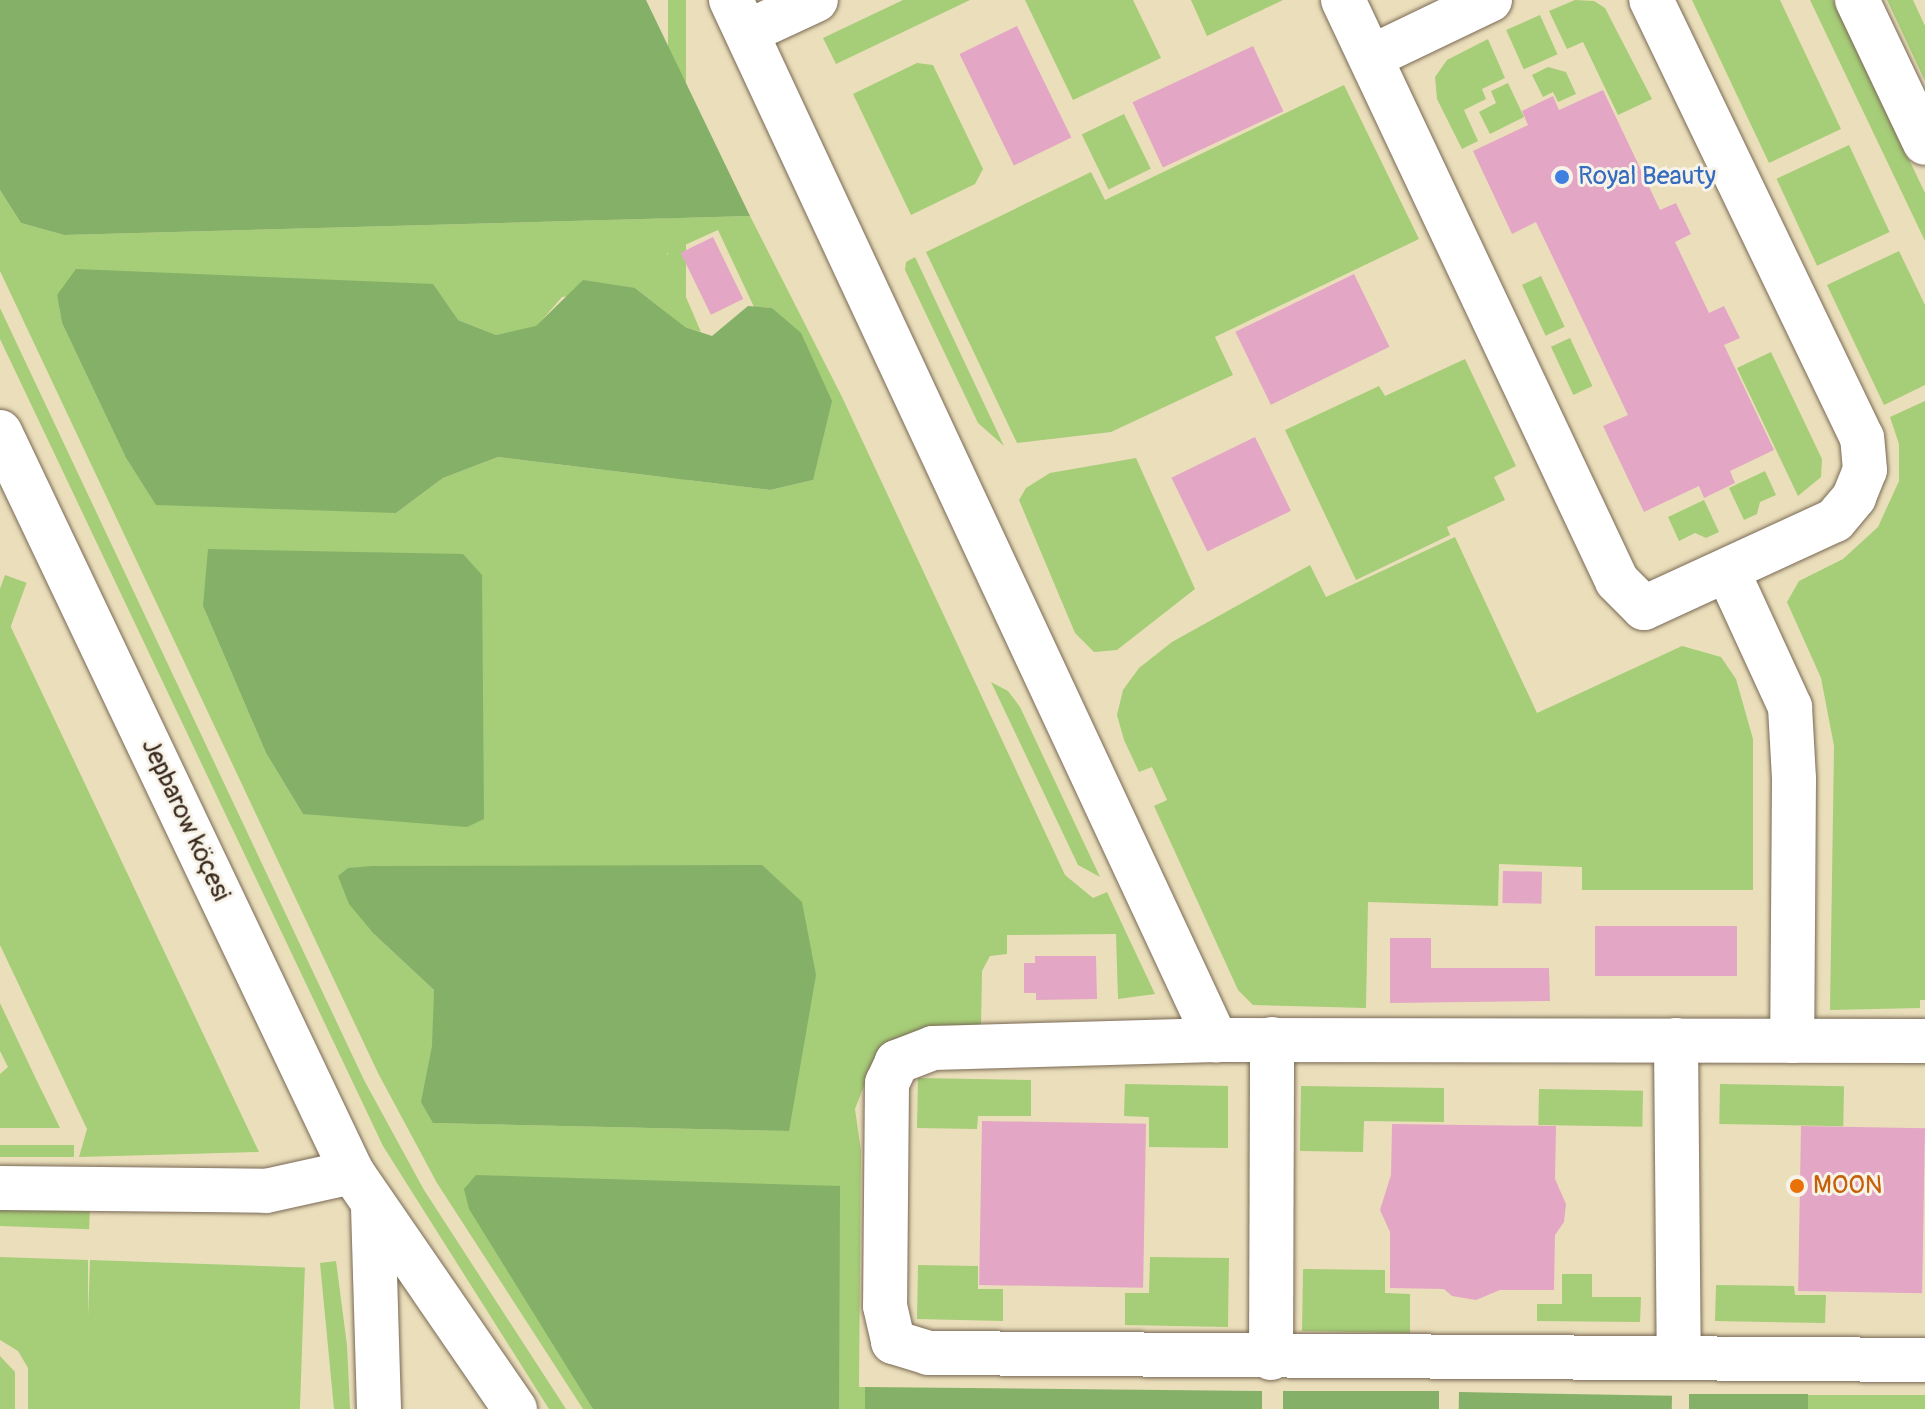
<!DOCTYPE html>
<meta charset="utf-8">
<style>
body{margin:0}
#map{position:relative;width:1925px;height:1409px;overflow:hidden;background:#ebdfbb;font-family:Pangolin,sans-serif}
div>[style]{position:absolute}
.green>*{inset:0;background:#a6cd78;transform-origin:0 0}
.forest>*{inset:0;background:#84b068;transform-origin:0 0}
.building>*{inset:0;background:#e3a6c4;transform-origin:0 0}
.roads{filter:drop-shadow(0 0 2px #796955) drop-shadow(0 0 2px #796955)}
.minor>*{height:44px;margin:-22px;padding:0 22px;transform-origin:22px;border-radius:22px;background:#fff}
.dots>*{width:22px;height:22px;translate:-50% -50%;box-sizing:border-box;border:4px solid #f7f3e8;border-radius:50%}
span{translate:-50% -50%;white-space:nowrap;text-align:center;line-height:1.15;-webkit-text-stroke:6px #f7f3e8;paint-order:stroke}
.shop-label{font-size:26px;color:#366cbe}
.left{translate:0 -50%;text-align:left}
.street-label{font-size:26px;color:#3b2a1e}
.food-label{font-size:26px;color:#c56008}
</style>
<div id="map">
<div class="green">
<div style="left:668px;top:0;width:18px;height:640px"></div>
<div style="clip-path:polygon(903px 0,970px 0,836px 64px,823px 38px)"></div>
<div style="clip-path:polygon(1025px 0,1133px 0,1161px 58px,1073px 100px)"></div>
<div style="clip-path:polygon(1191px 0,1283px 0,1207px 36px)"></div>
<div style="clip-path:polygon(1575px 0,1594px 1px,1605px 8px,1652px 99px,1618px 115px,1583px 42px,1567px 49px,1549px 11px)"></div>
<div style="clip-path:polygon(1692px 0,1780px 0,1841px 129px,1769px 163px)"></div>
<div style="clip-path:polygon(1810px 0,1833px 0,1925px 193px,1925px 241px)"></div>
<div style="clip-path:polygon(1887px 0,1913px 0,1925px 26px,1925px 81px)"></div>
<div style="left:1540px;top:15px;width:43px;height:37px;rotate:66deg"></div>
<div style="clip-path:polygon(1488px 39px,1505px 78px,1482px 89px,1486px 99px,1464px 110px,1478px 141px,1462px 149px,1437px 99px,1435px 77px,1447px 60px)"></div>
<div style="clip-path:polygon(917px 63px,933px 65px,983px 169px,975px 184px,911px 215px,853px 94px)"></div>
<div style="clip-path:polygon(1548px 67px,1566px 72px,1576px 94px,1558px 102px,1553px 92px,1543px 97px,1532px 75px)"></div>
<div style="clip-path:polygon(1508px 83px,1524px 117px,1490px 134px,1479px 112px,1496px 103px,1491px 91px)"></div>
<div style="clip-path:polygon(1344px 85px,1419px 239px,1215px 337px,1233px 375px,1111px 432px,1017px 443px,926px 252px,1091px 172px,1105px 200px)"></div>
<div style="left:1124px;top:114px;width:61px;height:47px;rotate:64deg"></div>
<div style="left:1849px;top:145px;width:96px;height:80px;rotate:65deg"></div>
<div style="clip-path:polygon(evenodd,0 190px,21px 223px,64px 235px,750px 216px,842px 397px,1065px 875px,1093px 898px,1107px 892px,1155px 994px,1118px 999px,1116px 934px,1007px 935px,1007px 954px,990px 956px,982px 971px,981px 1029px,872px 1065px,855px 1109px,861px 1151px,859px 1387px,865px 1387px,865px 1409px,839px 1409px,839px 1186px,566px 1360px,593px 1409px,583px 1409px,437px 1183px,378px 1073px,0 271px,0 190px,718px 230px,754px 307px,772px 308px,813px 480px,770px 490px,498px 457px,443px 478px,396px 513px,125px 456px,62px 323px,57px 294px,458px 320px,496px 335px,536px 327px,562px 297px,635px 288px,685px 327px,701px 332px,667px 253px,718px 230px,0 190px,203px 606px,303px 814px,266px 753px,203px 606px,0 190px,374px 934px,789px 1131px,433px 1123px,434px 990px,374px 934px)"></div>
<div style="clip-path:polygon(1899px 251px,1925px 305px,1925px 385px,1884px 405px,1827px 285px)"></div>
<div style="clip-path:polygon(915px 257px,1004px 446px,978px 423px,905px 270px,906px 262px)"></div>
<div style="left:1541px;top:276px;width:56px;height:21px;rotate:65deg"></div>
<div style="clip-path:polygon(0 308px,364px 1080px,424px 1190px,566px 1409px,549px 1409px,383px 1146px,0 339px)"></div>
<div style="left:1570px;top:338px;width:53px;height:21px;rotate:65deg"></div>
<div style="clip-path:polygon(1771px 352px,1822px 459px,1821px 477px,1798px 496px,1737px 368px)"></div>
<div style="clip-path:polygon(1465px 359px,1516px 466px,1494px 477px,1505px 500px,1447px 527px,1450px 535px,1356px 580px,1285px 430px,1379px 386px,1385px 396px)"></div>
<div style="clip-path:polygon(1925px 401px,1925px 1000px,1920px 1000px,1920px 1008px,1830px 1010px,1834px 746px,1821px 678px,1787px 602px,1799px 581px,1843px 559px,1878px 527px,1899px 481px,1899px 444px,1890px 417px)"></div>
<div style="clip-path:polygon(1136px 458px,1195px 589px,1117px 650px,1094px 652px,1075px 633px,1019px 500px,1026px 488px,1050px 473px)"></div>
<div style="clip-path:polygon(1765px 471px,1776px 495px,1760px 502px,1757px 514px,1744px 520px,1729px 488px)"></div>
<div style="clip-path:polygon(1704px 500px,1719px 532px,1706px 538px,1695px 533px,1679px 541px,1668px 517px)"></div>
<div style="clip-path:polygon(1455px 537px,1537px 713px,1682px 646px,1721px 657px,1736px 679px,1753px 739px,1753px 890px,1582px 890px,1582px 867px,1499px 864px,1498px 906px,1368px 902px,1366px 1008px,1253px 1005px,1238px 990px,1154px 806px,1167px 800px,1152px 767px,1139px 772px,1124px 740px,1117px 715px,1123px 690px,1139px 668px,1172px 642px,1310px 565px,1326px 597px)"></div>
<div style="left:5px;top:575px;width:23px;height:630px;rotate:20deg"></div>
<div style="clip-path:polygon(0 604px,259px 1152px,79px 1157px,87px 1129px,0 945px)"></div>
<div style="clip-path:polygon(991px 682px,1008px 691px,1020px 707px,1100px 877px,1078px 865px)"></div>
<div style="clip-path:polygon(0 1003px,35px 1077px,60px 1128px,0 1128px,0 1074px,8px 1067px,0 1051px)"></div>
<div style="clip-path:polygon(918px 1078px,1031px 1080px,1031px 1116px,978px 1116px,977px 1129px,917px 1128px)"></div>
<div style="clip-path:polygon(1125px 1084px,1228px 1086px,1228px 1148px,1149px 1147px,1149px 1117px,1124px 1116px)"></div>
<div style="left:1720px;top:1084px;width:124px;height:40px;rotate:1deg"></div>
<div style="clip-path:polygon(1301px 1086px,1444px 1088px,1444px 1122px,1364px 1121px,1363px 1152px,1300px 1151px)"></div>
<div style="left:1539px;top:1089px;width:104px;height:36px;rotate:1deg"></div>
<div style="left:74px;top:1145px;width:12px;height:74px;rotate:90deg"></div>
<div style="left:0;top:1203px;width:90px;height:23px;rotate:2deg"></div>
<div style="clip-path:polygon(0 1257px,88px 1260px,88px 1409px,28px 1409px,28px 1368px,18px 1351px,0 1340px)"></div>
<div style="clip-path:polygon(1150px 1257px,1229px 1258px,1228px 1327px,1125px 1325px,1125px 1293px,1149px 1293px)"></div>
<div style="left:90px;top:1260px;width:215px;height:149px;rotate:2deg"></div>
<div style="clip-path:polygon(336px 1261px,347px 1345px,350px 1409px,334px 1409px,320px 1263px)"></div>
<div style="clip-path:polygon(918px 1265px,978px 1266px,978px 1289px,1003px 1289px,1003px 1321px,917px 1319px)"></div>
<div style="clip-path:polygon(1303px 1269px,1385px 1270px,1385px 1293px,1410px 1294px,1410px 1333px,1302px 1331px)"></div>
<div style="clip-path:polygon(1562px 1274px,1592px 1274px,1592px 1297px,1641px 1297px,1640px 1322px,1537px 1321px,1537px 1304px,1562px 1304px)"></div>
<div style="clip-path:polygon(1716px 1285px,1794px 1286px,1795px 1295px,1826px 1295px,1825px 1323px,1715px 1321px)"></div>
<div style="clip-path:polygon(0 1356px,15px 1372px,15px 1409px,0 1409px)"></div>
<div style="left:1808px;top:1395px;width:117px;height:14px"></div>
</div>
<div class="forest">
<div style="clip-path:polygon(0 0,646px 0,750px 216px,64px 235px,21px 223px,0 190px)"></div>
<div style="clip-path:polygon(76px 269px,433px 284px,458px 320px,496px 335px,536px 326px,583px 280px,635px 288px,685px 327px,712px 336px,748px 306px,772px 308px,801px 333px,832px 401px,813px 480px,770px 490px,498px 457px,443px 478px,396px 513px,156px 505px,125px 456px,62px 323px,57px 295px)"></div>
<div style="clip-path:polygon(208px 549px,463px 554px,482px 575px,484px 819px,467px 827px,303px 814px,266px 753px,203px 606px)"></div>
<div style="clip-path:polygon(762px 865px,802px 902px,816px 975px,789px 1131px,433px 1123px,421px 1102px,432px 1046px,434px 990px,374px 934px,349px 904px,338px 876px,348px 868px,372px 866px)"></div>
<div style="clip-path:polygon(476px 1175px,840px 1186px,839px 1409px,593px 1409px,469px 1209px,464px 1189px)"></div>
<div style="clip-path:polygon(865px 1387px,1262px 1391px,1262px 1409px,865px 1409px)"></div>
<div style="left:1283px;top:1391px;width:156px;height:18px"></div>
<div style="left:1459px;top:1392px;width:213px;height:17px;rotate:1deg"></div>
<div style="left:1689px;top:1394px;width:119px;height:15px"></div>
</div>
<div class="building">
<div style="left:1017px;top:26px;width:124px;height:64px;rotate:64deg"></div>
<div style="left:1253px;top:46px;width:72px;height:133px;rotate:65deg"></div>
<div style="clip-path:polygon(1603px 90px,1660px 210px,1676px 203px,1691px 234px,1675px 242px,1709px 313px,1724px 306px,1740px 338px,1724px 345px,1774px 450px,1730px 471px,1735px 483px,1704px 498px,1699px 486px,1644px 512px,1603px 426px,1628px 415px,1536px 222px,1512px 234px,1473px 151px,1528px 125px,1522px 111px,1553px 96px,1559px 110px)"></div>
<div style="left:713px;top:237px;width:69px;height:36px;rotate:64deg"></div>
<div style="left:1354px;top:274px;width:81px;height:132px;rotate:64deg"></div>
<div style="left:1255px;top:437px;width:82px;height:93px;rotate:64deg"></div>
<div style="left:1503px;top:871px;width:39px;height:32px;rotate:1deg"></div>
<div style="left:1595px;top:926px;width:142px;height:50px"></div>
<div style="clip-path:polygon(1390px 938px,1431px 938px,1431px 968px,1549px 968px,1550px 1001px,1390px 1003px)"></div>
<div style="clip-path:polygon(1035px 956px,1096px 956px,1097px 999px,1036px 1000px,1036px 993px,1024px 993px,1024px 963px,1035px 963px)"></div>
<div style="left:982px;top:1121px;width:164px;height:164px;rotate:1deg"></div>
<div style="clip-path:polygon(1392px 1124px,1556px 1126px,1555px 1179px,1566px 1204px,1564px 1222px,1555px 1235px,1554px 1290px,1500px 1290px,1476px 1300px,1452px 1296px,1444px 1289px,1390px 1288px,1390px 1232px,1380px 1210px,1391px 1175px)"></div>
<div style="left:1801px;top:1126px;width:124px;height:165px;rotate:1deg"></div>
</div>
<div class="roads">
<div class="minor">
<div style="left:731px;top:0;width:1148px;rotate:65deg"></div>
<div style="left:1216px;top:1040px;width:709px;rotate:0.08deg"></div>
<div style="left:1343px;top:0;width:642px;rotate:64.75deg"></div>
<div style="left:1617px;top:581px;width:38px;rotate:45deg"></div>
<div style="left:1644px;top:608px;width:210px;rotate:-24.7deg"></div>
<div style="left:1835px;top:520px;width:30px;rotate:-50deg"></div>
<div style="left:1854px;top:497px;width:29px;rotate:-68deg"></div>
<div style="left:1865px;top:470px;width:32px;rotate:-95deg"></div>
<div style="left:1862px;top:438px;width:486px;rotate:-115.7deg"></div>
<div style="left:1857px;top:0;width:158px;rotate:64.6deg"></div>
<div style="left:747px;top:32px;width:76px;rotate:-24.9deg"></div>
<div style="left:1371px;top:57px;width:132px;rotate:-25.6deg"></div>
<div style="left:0;top:432px;width:819px;rotate:64.56deg"></div>
<div style="left:352px;top:1172px;width:288px;rotate:55.5deg"></div>
<div style="left:1728px;top:572px;width:149px;rotate:65.3deg"></div>
<div style="left:1790px;top:707px;width:72px;rotate:86.8deg"></div>
<div style="left:1794px;top:779px;width:262px;rotate:90.4deg"></div>
<div style="left:1216px;top:1040px;width:283px;rotate:178.4deg"></div>
<div style="left:933px;top:1048px;width:39px;rotate:159deg"></div>
<div style="left:897px;top:1062px;width:23px;rotate:115deg"></div>
<div style="left:887px;top:1083px;width:223px;rotate:90.5deg"></div>
<div style="left:885px;top:1306px;width:37px;rotate:77deg"></div>
<div style="left:893px;top:1342px;width:37px;rotate:17deg"></div>
<div style="left:928px;top:1353px;width:997px;rotate:0.4deg"></div>
<div style="left:1676px;top:1040px;width:318px;rotate:89.5deg"></div>
<div style="left:0;top:1188px;width:266px;rotate:0.6deg"></div>
<div style="left:266px;top:1191px;width:88px;rotate:-12.5deg"></div>
<div style="left:373px;top:1207px;width:202px;rotate:88.3deg"></div>
<div style="left:1271px;top:1358px;width:319px;rotate:-89.8deg"></div>
</div>
</div>
<div class="dots">
<div style="left:1562px;top:177px;background:#3f7fe0"></div>
<div style="left:1797px;top:1186px;background:#e8710a"></div>
</div>
<div class="shop-label">
<span class="left" style="left:1578px;top:177px">Royal Beauty</span>
</div>
<div class="street-label">
<span style="left:185px;top:820px;rotate:65deg">Jepbarow köçesi</span>
</div>
<div class="food-label">
<span class="left" style="left:1813px;top:1186px">MOON</span>
</div>
</div>
